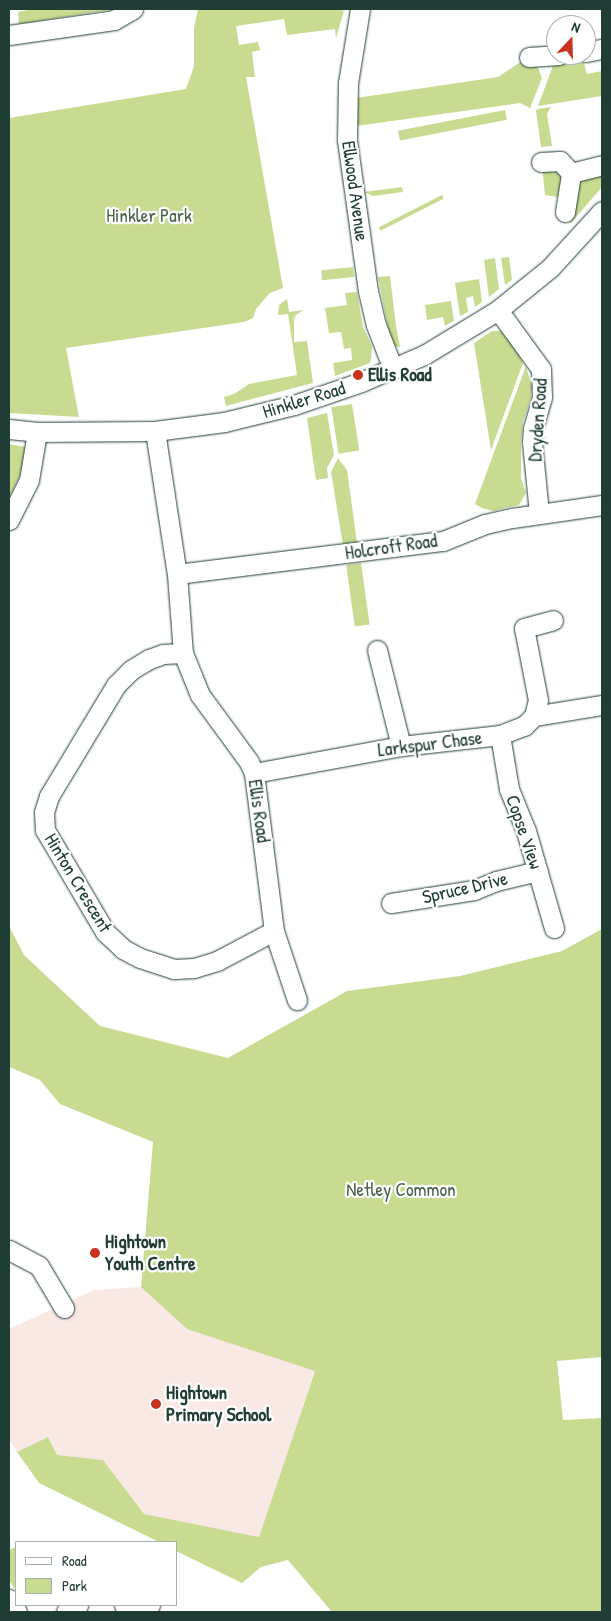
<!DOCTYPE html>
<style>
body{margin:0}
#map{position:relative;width:611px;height:1621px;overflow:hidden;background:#fff;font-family:"Patrick Hand",sans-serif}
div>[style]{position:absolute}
.built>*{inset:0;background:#f9e8e4}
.green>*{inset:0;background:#c8db90;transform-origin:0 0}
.roads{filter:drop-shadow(0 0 1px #1f3d34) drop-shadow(0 0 1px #1f3d34)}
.minor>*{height:19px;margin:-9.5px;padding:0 9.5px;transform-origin:9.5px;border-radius:9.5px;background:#fff}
.dots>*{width:14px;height:14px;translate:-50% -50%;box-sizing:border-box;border:2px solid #fff;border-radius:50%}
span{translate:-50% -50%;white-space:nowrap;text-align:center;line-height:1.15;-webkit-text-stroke:4.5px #fff;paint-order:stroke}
.street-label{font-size:19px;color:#1f3d34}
.park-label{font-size:19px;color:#49644b}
.poi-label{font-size:19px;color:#1f3d34;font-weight:700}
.left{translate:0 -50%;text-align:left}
.frame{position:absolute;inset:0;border:10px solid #1f3d34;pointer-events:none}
.legend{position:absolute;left:15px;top:1541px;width:162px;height:65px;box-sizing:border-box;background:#fff;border:1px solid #a5b1ae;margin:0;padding:6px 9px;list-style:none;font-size:15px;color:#1f3d34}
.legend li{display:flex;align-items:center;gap:10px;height:25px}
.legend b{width:25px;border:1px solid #a5b1ae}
.north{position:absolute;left:546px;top:15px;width:50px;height:50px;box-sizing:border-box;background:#fff;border:1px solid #a5b1ae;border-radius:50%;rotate:21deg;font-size:14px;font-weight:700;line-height:20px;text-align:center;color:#1f3d34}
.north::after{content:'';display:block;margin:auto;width:18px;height:22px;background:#c8321e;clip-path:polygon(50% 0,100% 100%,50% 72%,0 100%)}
</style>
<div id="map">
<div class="built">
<div style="clip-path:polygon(141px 1287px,187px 1329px,315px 1370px,259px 1537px,144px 1514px,103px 1460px,57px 1455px,48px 1437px,17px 1452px,9px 1439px,9px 1329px,94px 1290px)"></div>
</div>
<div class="green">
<div style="clip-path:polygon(34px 9px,116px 9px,19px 24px,18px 12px)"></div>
<div style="clip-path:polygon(198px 9px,339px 9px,344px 11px,336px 38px,335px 29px,287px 35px,284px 19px,236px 26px,239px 45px,258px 42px,260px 50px,252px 52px,255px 77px,246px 77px,283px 288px,270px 293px,256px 309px,253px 318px,244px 322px,66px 348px,79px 417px,9px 413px,9px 118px,186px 89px,194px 66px,194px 28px)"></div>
<div style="clip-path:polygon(583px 59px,587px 74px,602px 71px,602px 96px,538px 106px,554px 63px)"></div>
<div style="clip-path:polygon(522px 61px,534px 64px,538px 68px,542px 78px,530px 108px,520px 103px,356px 126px,356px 98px,498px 77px)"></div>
<div style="clip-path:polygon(551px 107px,547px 114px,552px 146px,541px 147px,536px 111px,537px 109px)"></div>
<div style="left:505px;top:110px;width:10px;height:109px;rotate:79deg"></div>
<div style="clip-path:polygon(542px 166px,563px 168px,558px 197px,545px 195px)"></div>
<div style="clip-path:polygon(602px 171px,602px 187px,571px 223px,568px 219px,574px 180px)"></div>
<div style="clip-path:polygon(402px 187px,403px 192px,373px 196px,364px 192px)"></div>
<div style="left:442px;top:195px;width:4px;height:71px;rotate:63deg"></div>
<div style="clip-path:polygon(509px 257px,512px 280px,505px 285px,501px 258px)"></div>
<div style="clip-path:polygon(495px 258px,499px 289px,489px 297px,484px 260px)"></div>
<div style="left:353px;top:267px;width:10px;height:32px;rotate:84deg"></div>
<div style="clip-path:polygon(390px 276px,396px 326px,400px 347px,394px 346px,389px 334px,378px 277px)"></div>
<div style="clip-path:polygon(479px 279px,482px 302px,475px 307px,473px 296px,466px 298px,468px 312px,460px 316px,455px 283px)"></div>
<div style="clip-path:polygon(357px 292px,363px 327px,372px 346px,371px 360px,370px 363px,335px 376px,333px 363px,352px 360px,351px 348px,344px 349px,341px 332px,329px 333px,325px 308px,347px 305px,345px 293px)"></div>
<div style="clip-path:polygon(287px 299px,289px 312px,304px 310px,296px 315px,294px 319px,294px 342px,307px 341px,313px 383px,226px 406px,224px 397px,234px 394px,249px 384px,297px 375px,288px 314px,278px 315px,279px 305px)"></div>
<div style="clip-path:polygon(451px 301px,454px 321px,445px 326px,443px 317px,427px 320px,425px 305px)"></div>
<div style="clip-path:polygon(492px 331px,501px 331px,517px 350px,523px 363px,491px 450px,474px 343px)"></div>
<div style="clip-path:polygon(526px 366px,532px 387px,530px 401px,523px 422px,521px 443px,521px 478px,526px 493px,519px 505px,493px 511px,482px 508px,475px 504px)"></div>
<div style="left:352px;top:404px;width:47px;height:21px;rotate:81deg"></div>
<div style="clip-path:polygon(327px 413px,334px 455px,327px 468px,328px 478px,316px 480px,307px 418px)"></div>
<div style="clip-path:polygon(9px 444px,25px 447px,27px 451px,25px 465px,9px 498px)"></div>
<div style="clip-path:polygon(338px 458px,347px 470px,357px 543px,343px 545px,331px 472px)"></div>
<div style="left:361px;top:563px;width:62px;height:15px;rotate:82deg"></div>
<div style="clip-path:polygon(9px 926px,24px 955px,100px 1026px,228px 1058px,347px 991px,460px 976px,562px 951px,602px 929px,602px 1357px,557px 1361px,563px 1420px,602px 1418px,602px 1612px,332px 1612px,288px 1560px,261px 1567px,242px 1583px,176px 1551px,176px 1542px,159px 1542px,39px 1483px,17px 1452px,48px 1437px,57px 1455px,103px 1460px,144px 1514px,259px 1537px,315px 1371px,187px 1329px,141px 1287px,153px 1142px,60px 1104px,40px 1080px,9px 1067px)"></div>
<div style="clip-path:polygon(16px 1547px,16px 1587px,14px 1588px,9px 1580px,9px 1550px)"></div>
</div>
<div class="roads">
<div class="minor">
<div style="left:360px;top:9px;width:75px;rotate:99.2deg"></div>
<div style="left:348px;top:83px;width:57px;rotate:91deg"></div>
<div style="left:347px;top:140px;width:152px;rotate:82.1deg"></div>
<div style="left:368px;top:291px;width:35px;rotate:77deg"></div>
<div style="left:376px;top:325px;width:47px;rotate:68.9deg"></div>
<div style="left:9px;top:35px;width:106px;rotate:-8.1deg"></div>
<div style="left:114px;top:20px;width:22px;rotate:-30deg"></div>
<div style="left:586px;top:52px;width:16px;rotate:-11deg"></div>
<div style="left:529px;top:57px;width:30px;rotate:-4deg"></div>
<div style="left:541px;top:162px;width:19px;rotate:-3deg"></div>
<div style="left:560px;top:161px;width:16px;rotate:47deg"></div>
<div style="left:565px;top:212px;width:39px;rotate:-81deg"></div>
<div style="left:571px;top:173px;width:32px;rotate:-14deg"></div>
<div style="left:498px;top:310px;width:73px;rotate:53.9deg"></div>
<div style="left:541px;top:369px;width:28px;rotate:88deg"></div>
<div style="left:542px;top:397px;width:32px;rotate:106deg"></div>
<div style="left:533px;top:428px;width:14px;rotate:94deg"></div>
<div style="left:532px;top:442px;width:72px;rotate:84.4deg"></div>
<div style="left:9px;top:429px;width:28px;rotate:6deg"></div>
<div style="left:37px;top:432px;width:118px;rotate:-0.5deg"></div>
<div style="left:155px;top:431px;width:70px;rotate:-7.4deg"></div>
<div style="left:224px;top:422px;width:72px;rotate:-13.7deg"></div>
<div style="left:294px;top:405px;width:71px;rotate:-18.9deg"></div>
<div style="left:361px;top:382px;width:69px;rotate:-23.2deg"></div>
<div style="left:424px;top:355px;width:87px;rotate:-31.3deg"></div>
<div style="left:498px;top:310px;width:67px;rotate:-38.9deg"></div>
<div style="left:550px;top:268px;width:77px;rotate:-47.6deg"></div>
<div style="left:155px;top:431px;width:145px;rotate:81.3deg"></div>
<div style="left:177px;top:574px;width:79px;rotate:85.7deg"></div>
<div style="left:183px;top:653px;width:45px;rotate:68deg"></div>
<div style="left:200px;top:695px;width:83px;rotate:53.8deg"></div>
<div style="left:249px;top:762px;width:12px;rotate:66deg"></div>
<div style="left:254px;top:773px;width:159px;rotate:82.8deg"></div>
<div style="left:274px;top:931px;width:73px;rotate:71.6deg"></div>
<div style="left:9px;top:520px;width:45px;rotate:-63.4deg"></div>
<div style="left:29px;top:480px;width:49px;rotate:-80.5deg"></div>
<div style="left:177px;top:574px;width:268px;rotate:-7.1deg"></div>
<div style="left:443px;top:541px;width:45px;rotate:-22deg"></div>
<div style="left:485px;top:524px;width:28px;rotate:-13deg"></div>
<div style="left:512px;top:518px;width:91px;rotate:-8.2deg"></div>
<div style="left:377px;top:650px;width:99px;rotate:76deg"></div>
<div style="left:183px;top:653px;width:20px;rotate:177deg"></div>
<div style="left:163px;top:654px;width:15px;rotate:160deg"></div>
<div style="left:149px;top:659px;width:21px;rotate:149deg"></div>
<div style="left:131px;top:670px;width:21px;rotate:135deg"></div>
<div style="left:116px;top:685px;width:130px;rotate:121.1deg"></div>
<div style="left:49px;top:796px;width:17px;rotate:107deg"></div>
<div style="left:44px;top:812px;width:18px;rotate:87deg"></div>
<div style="left:45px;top:830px;width:118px;rotate:59.5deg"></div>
<div style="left:105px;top:932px;width:25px;rotate:43deg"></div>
<div style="left:123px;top:949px;width:19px;rotate:28deg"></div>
<div style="left:140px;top:958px;width:36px;rotate:18deg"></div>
<div style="left:174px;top:969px;width:20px;rotate:-3deg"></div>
<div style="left:194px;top:968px;width:24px;rotate:-17deg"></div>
<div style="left:217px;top:961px;width:64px;rotate:-27.8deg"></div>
<div style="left:534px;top:716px;width:16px;rotate:-76deg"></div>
<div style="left:538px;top:700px;width:73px;rotate:-101deg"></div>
<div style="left:524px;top:628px;width:30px;rotate:-15deg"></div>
<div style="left:500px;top:735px;width:55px;rotate:80.5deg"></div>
<div style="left:509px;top:789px;width:45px;rotate:68deg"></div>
<div style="left:526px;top:831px;width:101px;rotate:73.9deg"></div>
<div style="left:254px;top:773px;width:149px;rotate:-10.4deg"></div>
<div style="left:401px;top:746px;width:100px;rotate:-6.3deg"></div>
<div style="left:500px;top:735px;width:26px;rotate:-21deg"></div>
<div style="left:524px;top:726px;width:14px;rotate:-45deg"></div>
<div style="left:534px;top:716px;width:69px;rotate:-9.2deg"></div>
<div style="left:391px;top:903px;width:84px;rotate:-8.9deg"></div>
<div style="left:474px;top:890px;width:24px;rotate:-22deg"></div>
<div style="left:496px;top:881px;width:43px;rotate:-13.4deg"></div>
<div style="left:9px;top:1250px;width:34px;rotate:28deg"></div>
<div style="left:39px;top:1266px;width:49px;rotate:59.2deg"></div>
<div style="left:9px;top:1599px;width:15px;rotate:58deg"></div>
<div style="left:124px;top:1605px;width:6px;rotate:31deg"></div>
<div style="left:129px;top:1608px;width:13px;rotate:4deg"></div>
<div style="left:142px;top:1609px;width:9px;rotate:-27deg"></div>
<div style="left:66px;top:1612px;width:14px;rotate:-30deg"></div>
</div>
</div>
<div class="dots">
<div style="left:358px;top:375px;background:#c8321e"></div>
<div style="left:95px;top:1253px;background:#c8321e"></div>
<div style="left:156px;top:1404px;background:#c8321e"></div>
</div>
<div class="street-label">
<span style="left:355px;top:191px;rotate:82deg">Ellwood Avenue</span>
<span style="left:304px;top:400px;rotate:-17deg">Hinkler Road</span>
<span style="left:538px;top:420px;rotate:-86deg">Dryden Road</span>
<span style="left:391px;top:547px;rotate:-8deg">Holcroft Road</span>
<span style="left:430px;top:744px;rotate:-7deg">Larkspur Chase</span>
<span style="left:259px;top:811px;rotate:82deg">Ellis Road</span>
<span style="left:524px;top:832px;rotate:71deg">Copse View</span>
<span style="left:78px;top:883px;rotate:59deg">Hinton Crescent</span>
<span style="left:465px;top:888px;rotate:-13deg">Spruce Drive</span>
</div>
<div class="park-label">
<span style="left:149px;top:216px">Hinkler Park</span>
<span style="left:401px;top:1190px">Netley Common</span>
</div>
<div class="poi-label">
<span class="left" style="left:368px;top:375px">Ellis Road</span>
<span class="left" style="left:105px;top:1253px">Hightown<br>Youth Centre</span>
<span class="left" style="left:166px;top:1404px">Hightown<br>Primary School</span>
</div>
<div class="frame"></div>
<ul class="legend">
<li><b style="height:6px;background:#fff"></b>Road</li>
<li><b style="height:14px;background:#c8db90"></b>Park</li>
</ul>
<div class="north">N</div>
</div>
